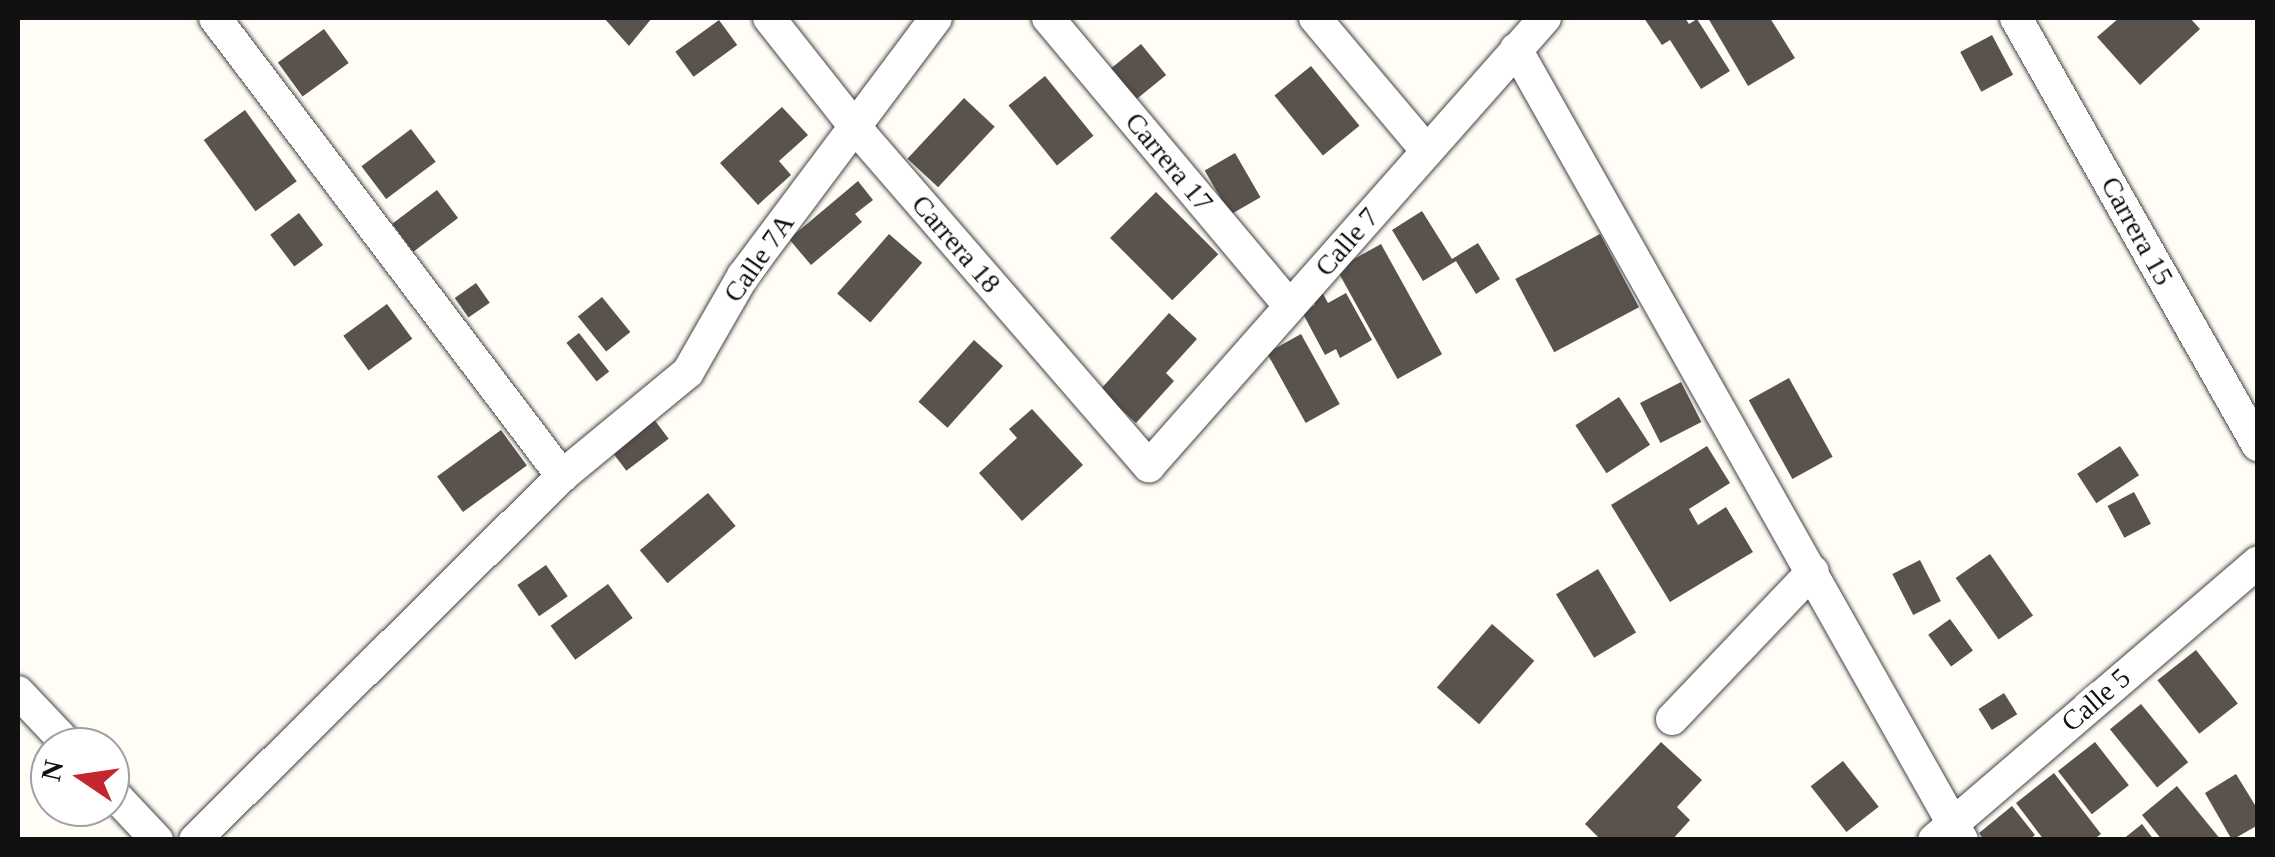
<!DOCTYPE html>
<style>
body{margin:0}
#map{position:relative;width:2275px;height:857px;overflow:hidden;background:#fffdf5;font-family:Georgia,serif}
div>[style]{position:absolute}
.building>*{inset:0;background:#5a524d;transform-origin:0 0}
.roads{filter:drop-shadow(0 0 2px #444) drop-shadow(0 0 2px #444)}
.street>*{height:32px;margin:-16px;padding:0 16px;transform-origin:16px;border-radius:16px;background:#fff}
span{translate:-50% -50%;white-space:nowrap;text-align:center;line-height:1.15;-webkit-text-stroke:10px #fff;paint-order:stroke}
.street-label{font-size:28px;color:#111}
.frame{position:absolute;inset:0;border:20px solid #111;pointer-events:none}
.north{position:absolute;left:30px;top:727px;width:100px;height:100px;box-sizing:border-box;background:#fff;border:2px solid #a0a0a0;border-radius:50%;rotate:283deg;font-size:28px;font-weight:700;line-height:40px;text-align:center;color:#111}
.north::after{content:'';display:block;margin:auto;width:35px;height:45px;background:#c4262e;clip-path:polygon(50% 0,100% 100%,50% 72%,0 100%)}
</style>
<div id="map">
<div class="building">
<div style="clip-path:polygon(604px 18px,652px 18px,629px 46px)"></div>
<div style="clip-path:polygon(1644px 18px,1685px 18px,1689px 24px,1697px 19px,1730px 71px,1701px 89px,1670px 40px,1662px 45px)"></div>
<div style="clip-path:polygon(1708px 18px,1770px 18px,1795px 58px,1748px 86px)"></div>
<div style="clip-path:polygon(2119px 18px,2190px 18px,2200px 29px,2140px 85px,2097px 37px)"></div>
<div style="left:719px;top:20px;width:31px;height:54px;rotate:54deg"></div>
<div style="left:324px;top:29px;width:42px;height:57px;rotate:54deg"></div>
<div style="left:1992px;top:35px;width:45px;height:36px;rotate:62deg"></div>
<div style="left:1141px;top:44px;width:40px;height:40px;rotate:51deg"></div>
<div style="left:1311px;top:66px;width:77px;height:47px;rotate:51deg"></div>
<div style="left:1045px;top:76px;width:77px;height:47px;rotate:51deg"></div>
<div style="left:964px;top:98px;width:42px;height:83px;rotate:43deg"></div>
<div style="clip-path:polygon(782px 107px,808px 135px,779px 161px,791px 175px,758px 205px,720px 163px)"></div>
<div style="left:245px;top:110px;width:88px;height:51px;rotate:54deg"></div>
<div style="left:411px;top:129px;width:41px;height:62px;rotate:53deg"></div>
<div style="left:1235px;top:153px;width:51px;height:35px;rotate:60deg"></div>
<div style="clip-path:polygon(858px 181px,873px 200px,855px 214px,862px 222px,811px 265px,789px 239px)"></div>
<div style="left:437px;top:190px;width:35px;height:56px;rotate:53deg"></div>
<div style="left:1156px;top:192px;width:88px;height:65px;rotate:45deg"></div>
<div style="clip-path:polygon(1422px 211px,1452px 259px,1478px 243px,1500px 279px,1476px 294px,1456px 261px,1423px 281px,1392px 230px)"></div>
<div style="left:299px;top:213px;width:40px;height:36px;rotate:53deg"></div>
<div style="left:889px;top:234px;width:44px;height:79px;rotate:41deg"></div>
<div style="left:1600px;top:234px;width:83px;height:96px;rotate:62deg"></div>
<div style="left:1381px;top:244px;width:126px;height:51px;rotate:61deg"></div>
<div style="left:476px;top:283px;width:24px;height:26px;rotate:55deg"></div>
<div style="clip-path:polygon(1322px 292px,1328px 303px,1346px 293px,1372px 340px,1340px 358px,1336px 349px,1325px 355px,1302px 312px,1315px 305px,1311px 298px)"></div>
<div style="left:602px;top:297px;width:45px;height:31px;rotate:51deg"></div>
<div style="left:387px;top:304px;width:43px;height:54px;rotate:54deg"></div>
<div style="clip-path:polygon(1169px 313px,1197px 339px,1166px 373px,1174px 381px,1136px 423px,1100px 390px)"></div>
<div style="left:579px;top:333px;width:49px;height:16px;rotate:52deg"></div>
<div style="left:1301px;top:334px;width:80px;height:39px;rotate:61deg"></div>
<div style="left:974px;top:340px;width:39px;height:83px;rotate:42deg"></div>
<div style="left:1789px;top:378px;width:90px;height:46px;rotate:61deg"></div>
<div style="left:1681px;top:382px;width:45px;height:46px;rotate:63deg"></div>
<div style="left:1619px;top:397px;width:57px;height:52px;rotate:57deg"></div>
<div style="clip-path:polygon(1032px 409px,1083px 465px,1022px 521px,979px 473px,1017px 438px,1009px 429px)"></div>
<div style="left:653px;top:418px;width:26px;height:53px;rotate:53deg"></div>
<div style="left:501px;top:430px;width:44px;height:79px;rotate:54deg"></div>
<div style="clip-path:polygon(1707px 446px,1730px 483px,1689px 509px,1698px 525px,1726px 507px,1753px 552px,1670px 602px,1611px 505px)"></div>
<div style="left:2120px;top:446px;width:35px;height:51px;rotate:57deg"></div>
<div style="left:2134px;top:492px;width:36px;height:30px;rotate:62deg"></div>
<div style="left:708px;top:493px;width:43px;height:89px;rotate:50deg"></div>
<div style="left:1990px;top:554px;width:75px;height:42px;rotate:55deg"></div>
<div style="left:1920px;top:560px;width:46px;height:31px;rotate:63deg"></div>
<div style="left:546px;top:565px;width:38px;height:35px;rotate:55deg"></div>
<div style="left:1598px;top:569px;width:74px;height:49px;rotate:59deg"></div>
<div style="left:608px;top:584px;width:42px;height:71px;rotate:54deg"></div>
<div style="left:1950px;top:619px;width:39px;height:27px;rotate:54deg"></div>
<div style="left:1492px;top:624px;width:56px;height:84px;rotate:41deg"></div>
<div style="left:2196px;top:650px;width:68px;height:49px;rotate:52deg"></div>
<div style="left:2004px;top:693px;width:25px;height:30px;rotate:58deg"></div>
<div style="left:2141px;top:704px;width:75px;height:40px;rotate:51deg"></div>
<div style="clip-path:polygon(1661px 742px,1702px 780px,1677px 807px,1690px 820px,1672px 840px,1601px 840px,1585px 824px)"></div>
<div style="left:2095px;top:742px;width:55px;height:47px;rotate:52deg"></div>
<div style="left:1843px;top:761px;width:58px;height:41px;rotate:52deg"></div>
<div style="clip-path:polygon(2054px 773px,2101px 834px,2093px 840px,2044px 840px,2016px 803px)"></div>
<div style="clip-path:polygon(2236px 774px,2258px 810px,2258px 825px,2232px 840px,2205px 793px)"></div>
<div style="clip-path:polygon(2177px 786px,2221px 840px,2162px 840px,2142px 815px)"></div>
<div style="clip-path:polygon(2012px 806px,2035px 835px,2029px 840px,1984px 840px,1979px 833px)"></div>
<div style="clip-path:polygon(2142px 824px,2154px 840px,2122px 840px)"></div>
</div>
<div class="roads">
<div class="street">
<div style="left:215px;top:18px;width:575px;rotate:52.85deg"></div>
<div style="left:769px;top:18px;width:139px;rotate:51.7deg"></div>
<div style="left:855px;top:127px;width:449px;rotate:49.1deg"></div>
<div style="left:1149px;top:466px;width:598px;rotate:-48.53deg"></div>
<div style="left:1048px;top:18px;width:376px;rotate:50deg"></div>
<div style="left:1315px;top:18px;width:174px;rotate:49.9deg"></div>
<div style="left:2016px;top:18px;width:491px;rotate:60.5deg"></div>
<div style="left:1516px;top:49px;width:908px;rotate:60.58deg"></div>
<div style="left:18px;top:692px;width:76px;rotate:46.6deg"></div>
<div style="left:1672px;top:719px;width:204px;rotate:-46.4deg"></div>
<div style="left:110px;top:790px;width:69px;rotate:46.8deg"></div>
<div style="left:195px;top:840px;width:517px;rotate:-44.76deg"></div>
<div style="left:562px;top:476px;width:163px;rotate:-39.5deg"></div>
<div style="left:688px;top:372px;width:111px;rotate:-60.2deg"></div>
<div style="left:743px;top:276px;width:322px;rotate:-53.2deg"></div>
<div style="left:1934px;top:840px;width:427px;rotate:-40.6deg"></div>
</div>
</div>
<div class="street-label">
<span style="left:1169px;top:162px;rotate:50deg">Carrera 17</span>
<span style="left:2137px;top:231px;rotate:61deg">Carrera 15</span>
<span style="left:1347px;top:242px;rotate:-49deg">Calle 7</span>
<span style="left:956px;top:244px;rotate:49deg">Carrera 18</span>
<span style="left:759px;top:258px;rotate:-55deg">Calle 7A</span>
<span style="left:2096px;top:700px;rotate:-41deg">Calle 5</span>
</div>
<div class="frame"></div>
<div class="north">N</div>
</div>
